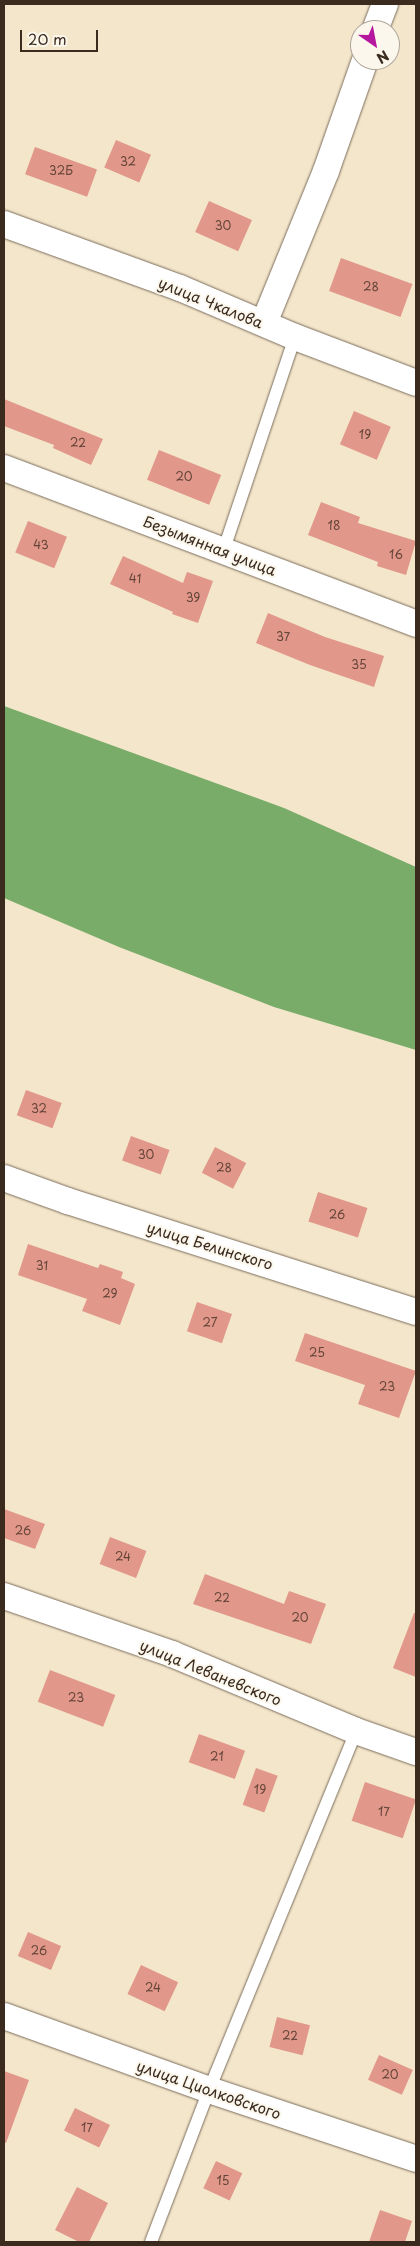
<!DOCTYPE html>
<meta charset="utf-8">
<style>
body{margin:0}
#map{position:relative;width:420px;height:2246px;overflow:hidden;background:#f3e6cb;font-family:"Playpen Sans",sans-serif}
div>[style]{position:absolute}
.forest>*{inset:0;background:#78ac68}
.building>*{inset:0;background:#e19789;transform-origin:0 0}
.roads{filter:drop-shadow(0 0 1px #7b6c5b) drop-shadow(0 0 1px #7b6c5b)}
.lane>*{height:12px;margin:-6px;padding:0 6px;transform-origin:6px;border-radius:6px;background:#fff}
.street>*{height:26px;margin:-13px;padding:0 13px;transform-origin:13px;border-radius:13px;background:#fff}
span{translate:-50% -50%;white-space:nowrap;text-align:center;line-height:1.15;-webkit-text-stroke:4px #fbf7ec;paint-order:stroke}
.number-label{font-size:12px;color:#644539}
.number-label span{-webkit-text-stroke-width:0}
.street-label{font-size:15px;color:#3b2a1e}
.frame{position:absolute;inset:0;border:5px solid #3b2a1e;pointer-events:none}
.north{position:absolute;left:350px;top:20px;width:50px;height:50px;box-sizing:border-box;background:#fbf7ec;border:1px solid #aea59a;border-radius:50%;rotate:147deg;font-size:14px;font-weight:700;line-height:20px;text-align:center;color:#3b2a1e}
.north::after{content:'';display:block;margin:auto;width:18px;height:22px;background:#b5179e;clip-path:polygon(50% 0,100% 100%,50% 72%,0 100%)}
.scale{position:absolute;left:20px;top:30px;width:78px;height:22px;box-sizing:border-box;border:2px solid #3b2a1e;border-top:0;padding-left:6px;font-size:15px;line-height:18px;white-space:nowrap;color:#3b2a1e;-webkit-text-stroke:4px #fbf7ec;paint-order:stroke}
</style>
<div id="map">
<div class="forest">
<div style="clip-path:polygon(4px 706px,284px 808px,416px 867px,416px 1050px,274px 1007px,119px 947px,4px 898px)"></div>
</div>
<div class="building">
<div style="left:116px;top:140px;width:38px;height:30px;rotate:23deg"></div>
<div style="left:35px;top:147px;width:66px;height:29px;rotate:20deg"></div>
<div style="left:209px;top:201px;width:47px;height:34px;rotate:24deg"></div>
<div style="left:341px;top:258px;width:76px;height:35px;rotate:20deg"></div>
<div style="clip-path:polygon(4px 399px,103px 439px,91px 465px,53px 448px,54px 445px,4px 426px)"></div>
<div style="left:354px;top:411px;width:40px;height:36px;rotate:23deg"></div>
<div style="left:159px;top:450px;width:67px;height:32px;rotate:22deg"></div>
<div style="clip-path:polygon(321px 502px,360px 517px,358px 523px,416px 541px,406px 575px,377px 566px,378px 562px,308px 535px)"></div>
<div style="left:28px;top:521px;width:42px;height:34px;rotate:22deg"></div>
<div style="clip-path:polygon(123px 556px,183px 583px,187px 572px,213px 581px,198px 623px,172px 614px,173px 612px,110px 584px)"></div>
<div style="clip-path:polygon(268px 613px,325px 637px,384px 656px,374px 687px,310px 665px,256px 643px)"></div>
<div style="left:26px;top:1090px;width:38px;height:27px;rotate:20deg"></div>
<div style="left:131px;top:1136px;width:41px;height:26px;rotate:20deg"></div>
<div style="left:215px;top:1147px;width:35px;height:29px;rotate:27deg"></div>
<div style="left:318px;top:1192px;width:52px;height:31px;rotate:18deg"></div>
<div style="clip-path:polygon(28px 1244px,98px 1268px,100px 1264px,123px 1272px,121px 1278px,135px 1284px,120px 1325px,82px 1311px,87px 1299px,18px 1275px)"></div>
<div style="left:197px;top:1302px;width:37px;height:31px;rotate:19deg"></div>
<div style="clip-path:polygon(305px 1333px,416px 1371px,399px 1418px,358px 1404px,365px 1385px,295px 1361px)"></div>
<div style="clip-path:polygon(4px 1509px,45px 1524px,35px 1549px,4px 1538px)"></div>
<div style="left:110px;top:1537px;width:39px;height:29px;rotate:21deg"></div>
<div style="clip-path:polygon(205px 1574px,284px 1604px,289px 1591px,326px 1604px,311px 1644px,193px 1604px)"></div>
<div style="clip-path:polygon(414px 1613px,416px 1613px,416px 1677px,393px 1668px)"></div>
<div style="left:50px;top:1670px;width:70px;height:34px;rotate:21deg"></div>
<div style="left:199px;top:1734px;width:49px;height:30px;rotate:20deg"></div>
<div style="left:256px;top:1768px;width:23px;height:39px;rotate:20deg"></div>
<div style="left:365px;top:1782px;width:54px;height:41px;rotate:19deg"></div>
<div style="left:28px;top:1932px;width:36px;height:26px;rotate:23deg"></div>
<div style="left:141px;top:1965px;width:41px;height:32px;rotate:25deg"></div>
<div style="left:277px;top:2017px;width:34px;height:31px;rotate:14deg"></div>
<div style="left:379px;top:2055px;width:37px;height:27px;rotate:24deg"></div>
<div style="clip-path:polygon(4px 2071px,29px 2080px,6px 2143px,4px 2142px)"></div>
<div style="left:75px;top:2108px;width:39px;height:25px;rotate:26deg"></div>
<div style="left:216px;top:2161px;width:29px;height:30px;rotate:25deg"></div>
<div style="clip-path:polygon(77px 2187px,108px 2203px,89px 2242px,79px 2242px,55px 2230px)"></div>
<div style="clip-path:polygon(380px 2210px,412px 2221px,405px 2242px,369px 2242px)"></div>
</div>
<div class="roads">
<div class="lane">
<div style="left:224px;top:549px;width:224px;rotate:-71.5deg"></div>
<div style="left:151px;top:2242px;width:163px;rotate:-69.1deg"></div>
<div style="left:209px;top:2090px;width:388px;rotate:-67.7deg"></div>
</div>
<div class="street">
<div style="left:375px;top:30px;width:28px;rotate:-69deg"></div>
<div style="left:4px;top:224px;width:187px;rotate:20deg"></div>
<div style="left:180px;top:288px;width:125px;rotate:23.1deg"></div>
<div style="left:295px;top:337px;width:129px;rotate:20.8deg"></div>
<div style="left:264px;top:323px;width:164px;rotate:-67.8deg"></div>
<div style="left:326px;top:171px;width:118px;rotate:-70.6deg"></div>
<div style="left:4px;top:468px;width:441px;rotate:20.7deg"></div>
<div style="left:4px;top:1178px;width:68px;rotate:19.8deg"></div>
<div style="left:68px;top:1201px;width:365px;rotate:17.7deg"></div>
<div style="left:4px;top:1596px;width:178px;rotate:19deg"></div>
<div style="left:172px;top:1654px;width:199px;rotate:22.7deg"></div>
<div style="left:356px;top:1731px;width:64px;rotate:19.3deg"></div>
<div style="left:4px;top:2016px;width:218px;rotate:19.8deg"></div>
<div style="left:209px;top:2090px;width:218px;rotate:18.4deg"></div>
</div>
</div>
<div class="number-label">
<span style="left:128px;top:162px">32</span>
<span style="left:61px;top:171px">32Б</span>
<span style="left:223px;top:226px">30</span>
<span style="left:371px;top:287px">28</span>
<span style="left:365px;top:435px">19</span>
<span style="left:78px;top:443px">22</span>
<span style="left:184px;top:477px">20</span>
<span style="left:334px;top:526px">18</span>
<span style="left:41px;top:545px">43</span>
<span style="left:396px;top:555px">16</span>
<span style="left:135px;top:579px">41</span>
<span style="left:193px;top:598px">39</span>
<span style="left:283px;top:637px">37</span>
<span style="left:359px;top:665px">35</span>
<span style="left:39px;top:1109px">32</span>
<span style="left:146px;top:1155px">30</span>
<span style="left:224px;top:1168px">28</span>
<span style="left:337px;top:1215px">26</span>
<span style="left:42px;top:1266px">31</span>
<span style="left:110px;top:1294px">29</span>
<span style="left:210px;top:1323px">27</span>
<span style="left:317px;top:1353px">25</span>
<span style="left:387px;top:1387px">23</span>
<span style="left:23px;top:1531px">26</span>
<span style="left:123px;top:1557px">24</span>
<span style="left:222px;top:1598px">22</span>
<span style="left:300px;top:1618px">20</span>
<span style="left:76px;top:1698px">23</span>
<span style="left:217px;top:1757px">21</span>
<span style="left:260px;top:1790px">19</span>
<span style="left:384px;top:1812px">17</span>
<span style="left:39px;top:1951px">26</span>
<span style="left:153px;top:1988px">24</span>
<span style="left:290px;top:2036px">22</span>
<span style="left:390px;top:2075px">20</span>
<span style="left:87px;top:2128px">17</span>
<span style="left:223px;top:2181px">15</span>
</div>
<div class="street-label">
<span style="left:211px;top:302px;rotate:22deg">улица Чкалова</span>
<span style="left:210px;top:545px;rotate:21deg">Безымянная улица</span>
<span style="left:210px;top:1245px;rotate:17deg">улица Белинского</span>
<span style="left:211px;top:1672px;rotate:22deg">улица Леваневского</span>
<span style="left:209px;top:2089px;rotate:19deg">улица Циолковского</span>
</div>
<div class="frame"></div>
<div class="north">N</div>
<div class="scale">20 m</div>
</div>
